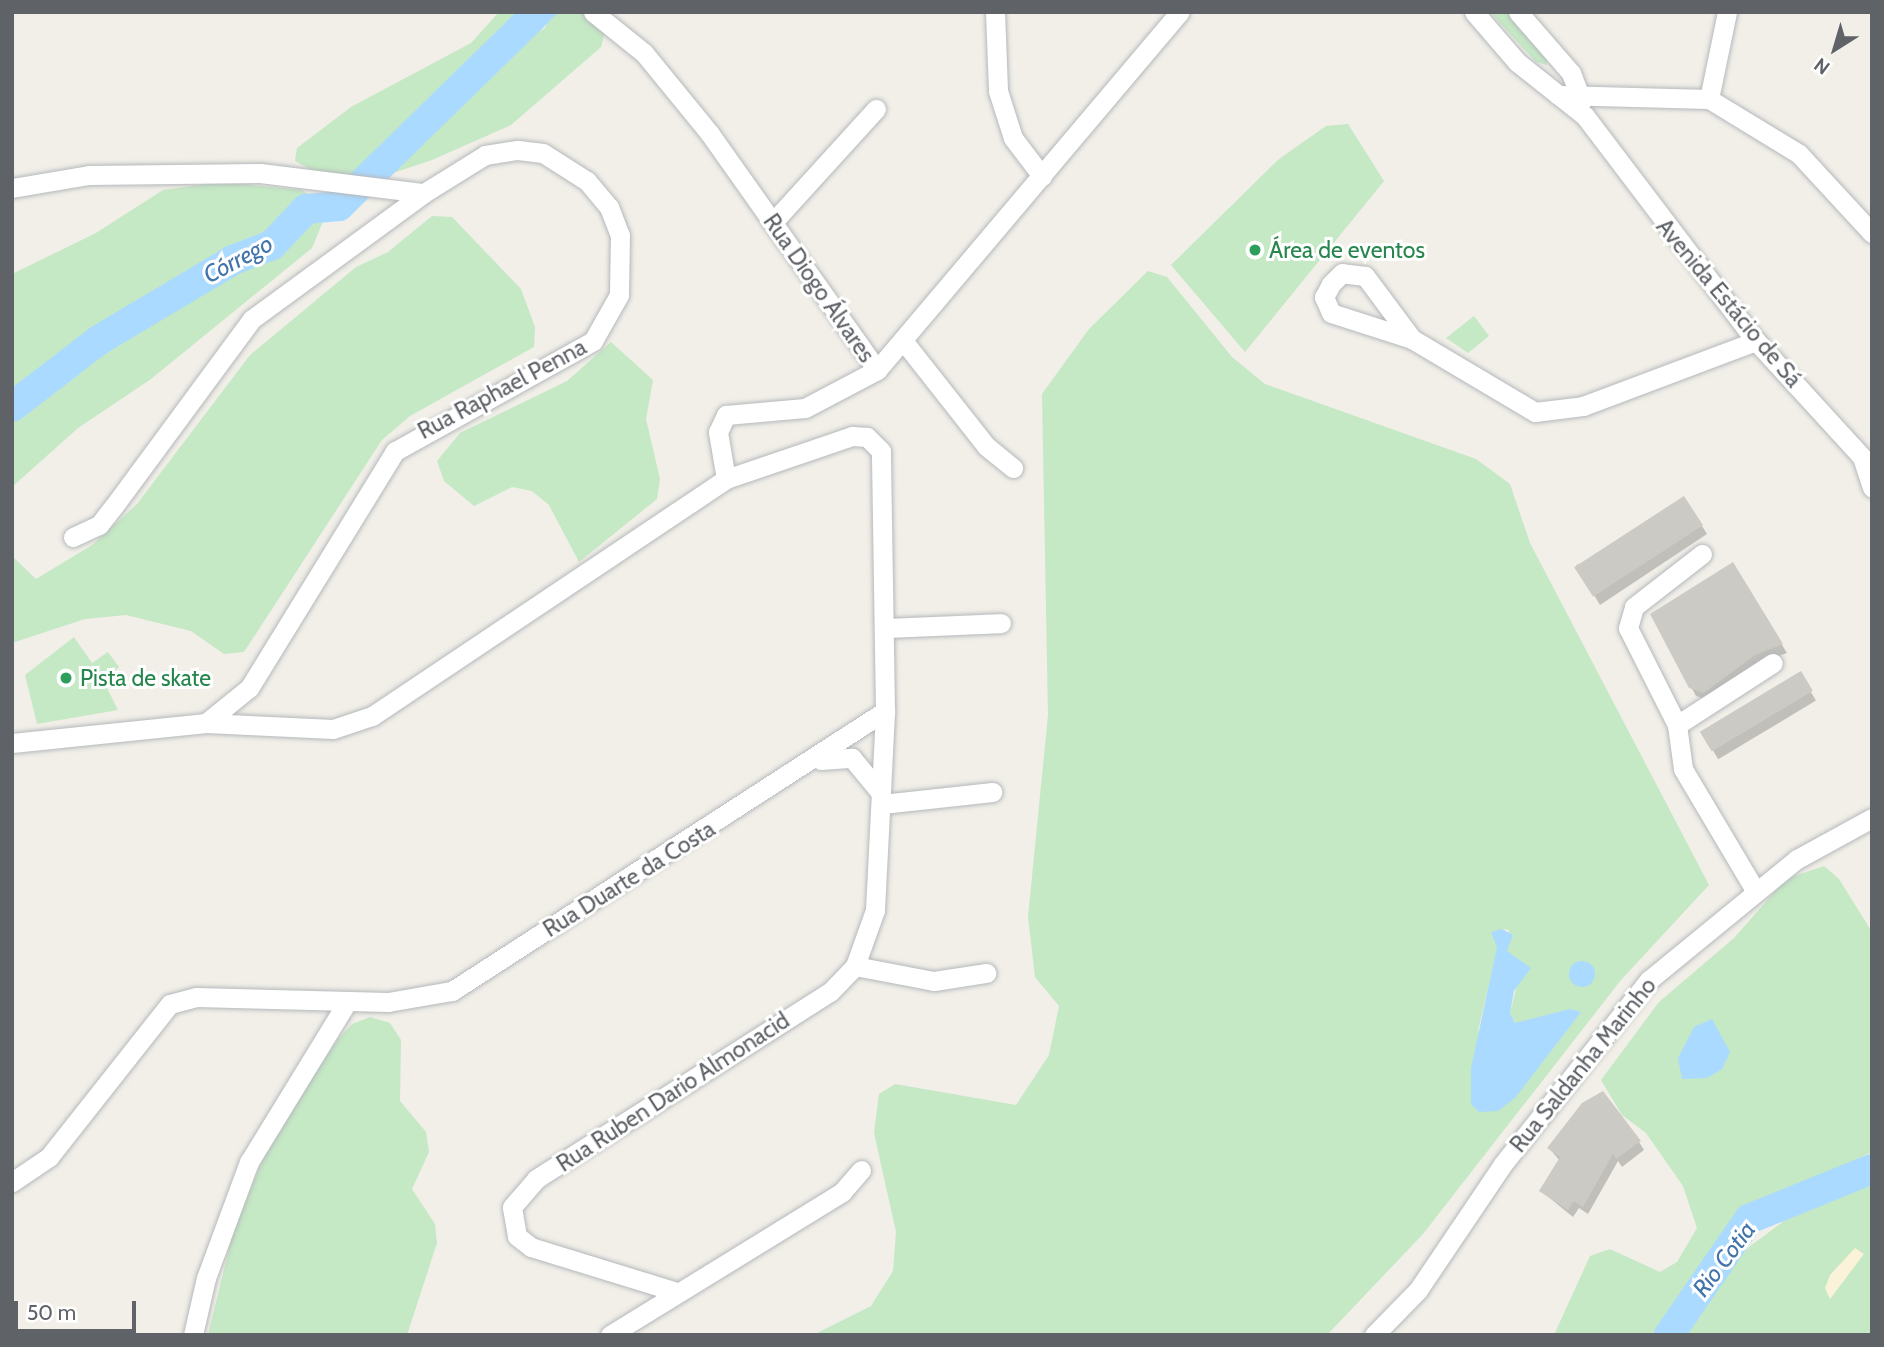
<!DOCTYPE html>
<meta charset="utf-8">
<style>
body{margin:0}
#map{position:relative;width:1884px;height:1347px;overflow:hidden;background:#f1efe8;font-family:Cabin,sans-serif}
div>[style]{position:absolute}
.green>*{inset:0;background:#c5e8c5}
.sand>*{inset:0;background:#fbf3d9}
.water>*{inset:0;background:#aadaff}
.round{border-radius:50%}
.shadow>*{inset:0;background:#0003;transform-origin:0 0}
.river>*{height:30px;margin:-15px;padding:0 15px;transform-origin:15px;border-radius:15px;background:#aadaff}
.building>*{inset:0;background:#cccac5;transform-origin:0 0}
.roads{filter:drop-shadow(0 0 2px #b5b8bc) drop-shadow(0 0 2px #b5b8bc)}
.minor>*{height:19px;margin:-9.5px;padding:0 9.5px;transform-origin:9.5px;border-radius:9.5px;background:#fff}
.dots>*{width:19px;height:19px;translate:-50% -50%;box-sizing:border-box;border:4px solid #fff;border-radius:50%}
span{translate:-50% -50%;white-space:nowrap;text-align:center;line-height:1.15;-webkit-text-stroke:6px #fff;paint-order:stroke}
.leisure-label{font-size:23px;color:#27864d}
.left{translate:0 -50%;text-align:left}
.street-label{font-size:23px;color:#5f6368}
.water-label{font-size:24px;color:#4174aa;font-style:italic}
.frame{position:absolute;inset:0;border:14px solid #5f6368;pointer-events:none}
.north{position:absolute;left:1800px;top:14px;width:70px;height:70px;-webkit-text-stroke:5px #fff;paint-order:stroke;rotate:217deg;font-size:19px;font-weight:700;line-height:28px;text-align:center;color:#5f6368}
.north::after{content:'';display:block;margin:auto;width:24px;height:32px;background:#5f6368;clip-path:polygon(50% 0,100% 100%,50% 72%,0 100%)}
.scale{position:absolute;left:14px;top:1301px;width:122px;height:32px;box-sizing:border-box;border:4px solid #5f6368;border-top:0;padding-left:9px;font-size:21px;line-height:24px;white-space:nowrap;color:#5f6368;-webkit-text-stroke:5px #fff;paint-order:stroke}
</style>
<div id="map">
<div class="green">
<div style="clip-path:polygon(499px 12px,529px 12px,519px 34px,524px 40px,545px 28px,552px 13px,583px 12px,606px 28px,601px 47px,511px 125px,432px 160px,375px 179px,313px 171px,295px 161px,297px 148px,351px 107px,471px 43px)"></div>
<div style="clip-path:polygon(1490px 12px,1510px 12px,1545px 53px,1547px 65px,1536px 62px)"></div>
<div style="clip-path:polygon(1348px 124px,1384px 181px,1245px 352px,1171px 265px,1279px 159px,1326px 126px)"></div>
<div style="clip-path:polygon(223px 182px,302px 190px,318px 201px,324px 219px,312px 248px,151px 379px,78px 428px,12px 487px,12px 274px,96px 233px,163px 190px)"></div>
<div style="clip-path:polygon(432px 216px,452px 217px,521px 289px,535px 327px,534px 347px,410px 416px,382px 440px,244px 652px,224px 654px,191px 631px,126px 615px,85px 619px,12px 643px,12px 556px,36px 579px,92px 545px,137px 504px,250px 355px,356px 267px,388px 252px)"></div>
<div style="clip-path:polygon(evenodd,1148px 271px,1167px 277px,1232px 357px,1265px 384px,1476px 459px,1510px 484px,1530px 543px,1709px 885px,1621px 980px,1423px 1234px,1327px 1335px,813px 1335px,871px 1306px,893px 1271px,896px 1232px,874px 1133px,879px 1094px,895px 1084px,1016px 1105px,1049px 1055px,1059px 1006px,1035px 977px,1028px 917px,1048px 715px,1042px 394px,1089px 329px,1148px 271px,1502px 929px,1509px 930px,1507px 951px,1519px 977px,1510px 1013px,1515px 1023px,1580px 1013px,1546px 1052px,1478px 1031px,1502px 929px)"></div>
<div style="clip-path:polygon(1474px 316px,1489px 336px,1468px 353px,1446px 338px)"></div>
<div style="clip-path:polygon(611px 342px,653px 380px,646px 419px,660px 479px,657px 499px,579px 562px,549px 505px,532px 491px,512px 487px,474px 506px,444px 481px,437px 461px,460px 433px,567px 381px)"></div>
<div style="clip-path:polygon(74px 637px,92px 663px,108px 652px,119px 667px,104px 682px,118px 710px,37px 724px,25px 675px)"></div>
<div style="clip-path:polygon(1824px 866px,1839px 879px,1872px 932px,1872px 1152px,1753px 1209px,1730px 1229px,1657px 1335px,1554px 1335px,1590px 1256px,1610px 1249px,1660px 1272px,1677px 1262px,1697px 1228px,1683px 1186px,1646px 1133px,1622px 1115px,1601px 1080px,1659px 1002px,1734px 938px,1786px 879px)"></div>
<div style="clip-path:polygon(370px 1017px,390px 1023px,401px 1040px,400px 1101px,426px 1132px,429px 1152px,412px 1189px,435px 1224px,437px 1243px,407px 1335px,208px 1335px,234px 1229px,271px 1140px,338px 1039px,352px 1024px)"></div>
<div style="clip-path:polygon(1872px 1178px,1872px 1335px,1675px 1335px,1749px 1247px,1788px 1218px)"></div>
</div>
<div class="sand">
<div style="clip-path:polygon(1855px 1248px,1864px 1254px,1830px 1299px,1825px 1288px,1830px 1275px)"></div>
</div>
<div class="water">
<div style="clip-path:polygon(529px 12px,560px 12px,524px 40px,519px 34px)"></div>
<div style="clip-path:polygon(1502px 929px,1513px 935px,1507px 951px,1531px 968px,1514px 991px,1510px 1013px,1515px 1023px,1570px 1009px,1581px 1012px,1515px 1098px,1498px 1111px,1479px 1112px,1471px 1104px,1471px 1068px,1497px 947px,1491px 932px)"></div>
<div class="round" style="left:1569px;top:961px;width:26px;height:26px"></div>
<div style="clip-path:polygon(1712px 1019px,1730px 1052px,1722px 1069px,1707px 1078px,1682px 1079px,1678px 1058px,1694px 1027px)"></div>
</div>
<div class="shadow">
<div style="clip-path:polygon(1702px 526px,1707px 534px,1600px 605px,1576px 565px)"></div>
<div style="clip-path:polygon(1733px 564px,1787px 653px,1760px 663px,1710px 701px,1696px 696px,1652px 615px)"></div>
<div style="left:1800px;top:674px;width:31px;height:114px;rotate:59deg"></div>
<div style="clip-path:polygon(1639px 1142px,1644px 1150px,1622px 1167px,1618px 1161px,1588px 1214px,1579px 1208px,1573px 1217px,1541px 1191px,1560px 1161px,1549px 1148px)"></div>
</div>
<div class="river">
<div style="left:12px;top:407px;width:110px;rotate:-37.6deg"></div>
<div style="left:99px;top:340px;width:156px;rotate:-30.8deg"></div>
<div style="left:233px;top:260px;width:42px;rotate:-21deg"></div>
<div style="left:272px;top:245px;width:50px;rotate:-46.6deg"></div>
<div style="left:306px;top:209px;width:33px;rotate:-5deg"></div>
<div style="left:339px;top:206px;width:278px;rotate:-44.3deg"></div>
<div style="left:1669px;top:1335px;width:141px;rotate:-55.4deg"></div>
<div style="left:1749px;top:1219px;width:133px;rotate:-22.1deg"></div>
</div>
<div class="building">
<div style="left:1684px;top:496px;width:35px;height:131px;rotate:57deg"></div>
<div style="clip-path:polygon(1733px 562px,1783px 644px,1755px 655px,1704px 693px,1689px 688px,1650px 614px)"></div>
<div style="left:1801px;top:671px;width:23px;height:118px;rotate:59deg"></div>
<div style="clip-path:polygon(1603px 1091px,1641px 1141px,1616px 1159px,1613px 1154px,1583px 1207px,1574px 1201px,1568px 1210px,1539px 1191px,1560px 1157px,1547px 1148px,1582px 1103px)"></div>
</div>
<div class="roads">
<div class="minor">
<div style="left:593px;top:12px;width:65px;rotate:38.8deg"></div>
<div style="left:644px;top:53px;width:104px;rotate:50.8deg"></div>
<div style="left:710px;top:134px;width:289px;rotate:54.7deg"></div>
<div style="left:877px;top:370px;width:469px;rotate:-49.8deg"></div>
<div style="left:995px;top:12px;width:79px;rotate:87.8deg"></div>
<div style="left:998px;top:91px;width:49px;rotate:72.3deg"></div>
<div style="left:1013px;top:138px;width:48px;rotate:52.7deg"></div>
<div style="left:1474px;top:12px;width:66px;rotate:49.3deg"></div>
<div style="left:1517px;top:62px;width:87px;rotate:38.5deg"></div>
<div style="left:1585px;top:116px;width:283px;rotate:52.8deg"></div>
<div style="left:1756px;top:341px;width:157px;rotate:47.6deg"></div>
<div style="left:1862px;top:457px;width:32px;rotate:72deg"></div>
<div style="left:1518px;top:12px;width:81px;rotate:49deg"></div>
<div style="left:1571px;top:73px;width:30px;rotate:69deg"></div>
<div style="left:1558px;top:95px;width:151px;rotate:1.5deg"></div>
<div style="left:1709px;top:99px;width:105px;rotate:31.4deg"></div>
<div style="left:1799px;top:154px;width:108px;rotate:47.3deg"></div>
<div style="left:1709px;top:99px;width:89px;rotate:-78.3deg"></div>
<div style="left:12px;top:188px;width:78px;rotate:-9.6deg"></div>
<div style="left:89px;top:175px;width:171px;rotate:-0.7deg"></div>
<div style="left:260px;top:173px;width:165px;rotate:7deg"></div>
<div style="left:424px;top:193px;width:72px;rotate:-31.9deg"></div>
<div style="left:485px;top:155px;width:33px;rotate:-9deg"></div>
<div style="left:518px;top:150px;width:25px;rotate:7deg"></div>
<div style="left:543px;top:153px;width:52px;rotate:32.5deg"></div>
<div style="left:587px;top:181px;width:34px;rotate:50deg"></div>
<div style="left:609px;top:207px;width:30px;rotate:69deg"></div>
<div style="left:620px;top:235px;width:60px;rotate:91deg"></div>
<div style="left:619px;top:295px;width:53px;rotate:119.5deg"></div>
<div style="left:593px;top:341px;width:227px;rotate:150.9deg"></div>
<div style="left:395px;top:451px;width:278px;rotate:121.6deg"></div>
<div style="left:249px;top:688px;width:55px;rotate:140.9deg"></div>
<div style="left:773px;top:222px;width:153px;rotate:-47.7deg"></div>
<div style="left:1412px;top:339px;width:79px;rotate:-126.7deg"></div>
<div style="left:1365px;top:276px;width:23px;rotate:-173deg"></div>
<div style="left:1342px;top:273px;width:16px;rotate:135deg"></div>
<div style="left:1331px;top:284px;width:15px;rotate:118deg"></div>
<div style="left:1324px;top:297px;width:17px;rotate:66deg"></div>
<div style="left:1331px;top:313px;width:85px;rotate:17.8deg"></div>
<div style="left:1412px;top:339px;width:143px;rotate:30.7deg"></div>
<div style="left:1535px;top:412px;width:48px;rotate:-7.1deg"></div>
<div style="left:1583px;top:406px;width:185px;rotate:-20.6deg"></div>
<div style="left:905px;top:343px;width:131px;rotate:51.8deg"></div>
<div style="left:986px;top:446px;width:35px;rotate:39deg"></div>
<div style="left:73px;top:537px;width:29px;rotate:-25deg"></div>
<div style="left:99px;top:525px;width:24px;rotate:-52deg"></div>
<div style="left:114px;top:506px;width:232px;rotate:-53.6deg"></div>
<div style="left:252px;top:319px;width:213px;rotate:-36.2deg"></div>
<div style="left:1702px;top:554px;width:86px;rotate:142.1deg"></div>
<div style="left:1634px;top:607px;width:22px;rotate:106deg"></div>
<div style="left:1628px;top:628px;width:109px;rotate:63.2deg"></div>
<div style="left:1677px;top:725px;width:44px;rotate:82.2deg"></div>
<div style="left:1683px;top:769px;width:143px;rotate:59.3deg"></div>
<div style="left:884px;top:628px;width:117px;rotate:-2.4deg"></div>
<div style="left:1677px;top:725px;width:114px;rotate:-32.9deg"></div>
<div style="left:12px;top:743px;width:195px;rotate:-5.9deg"></div>
<div style="left:206px;top:723px;width:127px;rotate:2.7deg"></div>
<div style="left:333px;top:729px;width:41px;rotate:-18.4deg"></div>
<div style="left:372px;top:716px;width:426px;rotate:-33.8deg"></div>
<div style="left:726px;top:479px;width:48px;rotate:-99.7deg"></div>
<div style="left:718px;top:432px;width:19px;rotate:-65deg"></div>
<div style="left:726px;top:415px;width:79px;rotate:-5.1deg"></div>
<div style="left:805px;top:408px;width:81px;rotate:-27.8deg"></div>
<div style="left:821px;top:760px;width:31px;rotate:-4deg"></div>
<div style="left:852px;top:758px;width:44px;rotate:50.5deg"></div>
<div style="left:882px;top:804px;width:111px;rotate:-6.2deg"></div>
<div style="left:855px;top:966px;width:80px;rotate:10.8deg"></div>
<div style="left:934px;top:981px;width:53px;rotate:-8.7deg"></div>
<div style="left:12px;top:1182px;width:45px;rotate:-34deg"></div>
<div style="left:49px;top:1157px;width:195px;rotate:-51.7deg"></div>
<div style="left:170px;top:1004px;width:27px;rotate:-15deg"></div>
<div style="left:196px;top:997px;width:192px;rotate:1.5deg"></div>
<div style="left:388px;top:1002px;width:65px;rotate:-9.8deg"></div>
<div style="left:452px;top:991px;width:516px;rotate:-32.89deg"></div>
<div style="left:885px;top:711px;width:260px;rotate:-90.9deg"></div>
<div style="left:881px;top:451px;width:20px;rotate:-135deg"></div>
<div style="left:867px;top:437px;width:15px;rotate:-176deg"></div>
<div style="left:852px;top:436px;width:133px;rotate:161.2deg"></div>
<div style="left:677px;top:1292px;width:153px;rotate:-162.9deg"></div>
<div style="left:531px;top:1247px;width:18px;rotate:-142deg"></div>
<div style="left:517px;top:1236px;width:29px;rotate:-100deg"></div>
<div style="left:512px;top:1207px;width:37px;rotate:-49deg"></div>
<div style="left:536px;top:1179px;width:348px;rotate:-32.5deg"></div>
<div style="left:830px;top:992px;width:36px;rotate:-46deg"></div>
<div style="left:855px;top:966px;width:59px;rotate:-70.3deg"></div>
<div style="left:875px;top:910px;width:199px;rotate:-87.1deg"></div>
<div style="left:193px;top:1335px;width:58px;rotate:-77.2deg"></div>
<div style="left:206px;top:1278px;width:124px;rotate:-69.7deg"></div>
<div style="left:249px;top:1162px;width:188px;rotate:-58.5deg"></div>
<div style="left:610px;top:1335px;width:273px;rotate:-31.6deg"></div>
<div style="left:842px;top:1192px;width:29px;rotate:-49deg"></div>
<div style="left:1374px;top:1335px;width:63px;rotate:-45.6deg"></div>
<div style="left:1418px;top:1290px;width:152px;rotate:-56deg"></div>
<div style="left:1503px;top:1164px;width:235px;rotate:-51.6deg"></div>
<div style="left:1649px;top:980px;width:191px;rotate:-39.3deg"></div>
<div style="left:1797px;top:859px;width:85px;rotate:-28.7deg"></div>
</div>
</div>
<div class="dots">
<div style="left:1255px;top:250px;background:#2e9e5b"></div>
<div style="left:66px;top:678px;background:#2e9e5b"></div>
</div>
<div class="leisure-label">
<span class="left" style="left:1269px;top:250px">Área de eventos</span>
<span class="left" style="left:80px;top:678px">Pista de skate</span>
</div>
<div class="street-label">
<span style="left:819px;top:288px;rotate:55deg">Rua Diogo Álvares</span>
<span style="left:1729px;top:303px;rotate:50deg">Avenida Estácio de Sá</span>
<span style="left:502px;top:389px;rotate:-28deg">Rua Raphael Penna</span>
<span style="left:629px;top:879px;rotate:-32deg">Rua Duarte da Costa</span>
<span style="left:1583px;top:1065px;rotate:-51deg">Rua Saldanha Marinho</span>
<span style="left:673px;top:1092px;rotate:-33deg">Rua Ruben Dario Almonacid</span>
</div>
<div class="water-label">
<span style="left:238px;top:259px;rotate:-28deg">Córrego</span>
<span style="left:1724px;top:1259px;rotate:-53deg">Rio Cotia</span>
</div>
<div class="frame"></div>
<div class="north">N</div>
<div class="scale">50 m</div>
</div>
